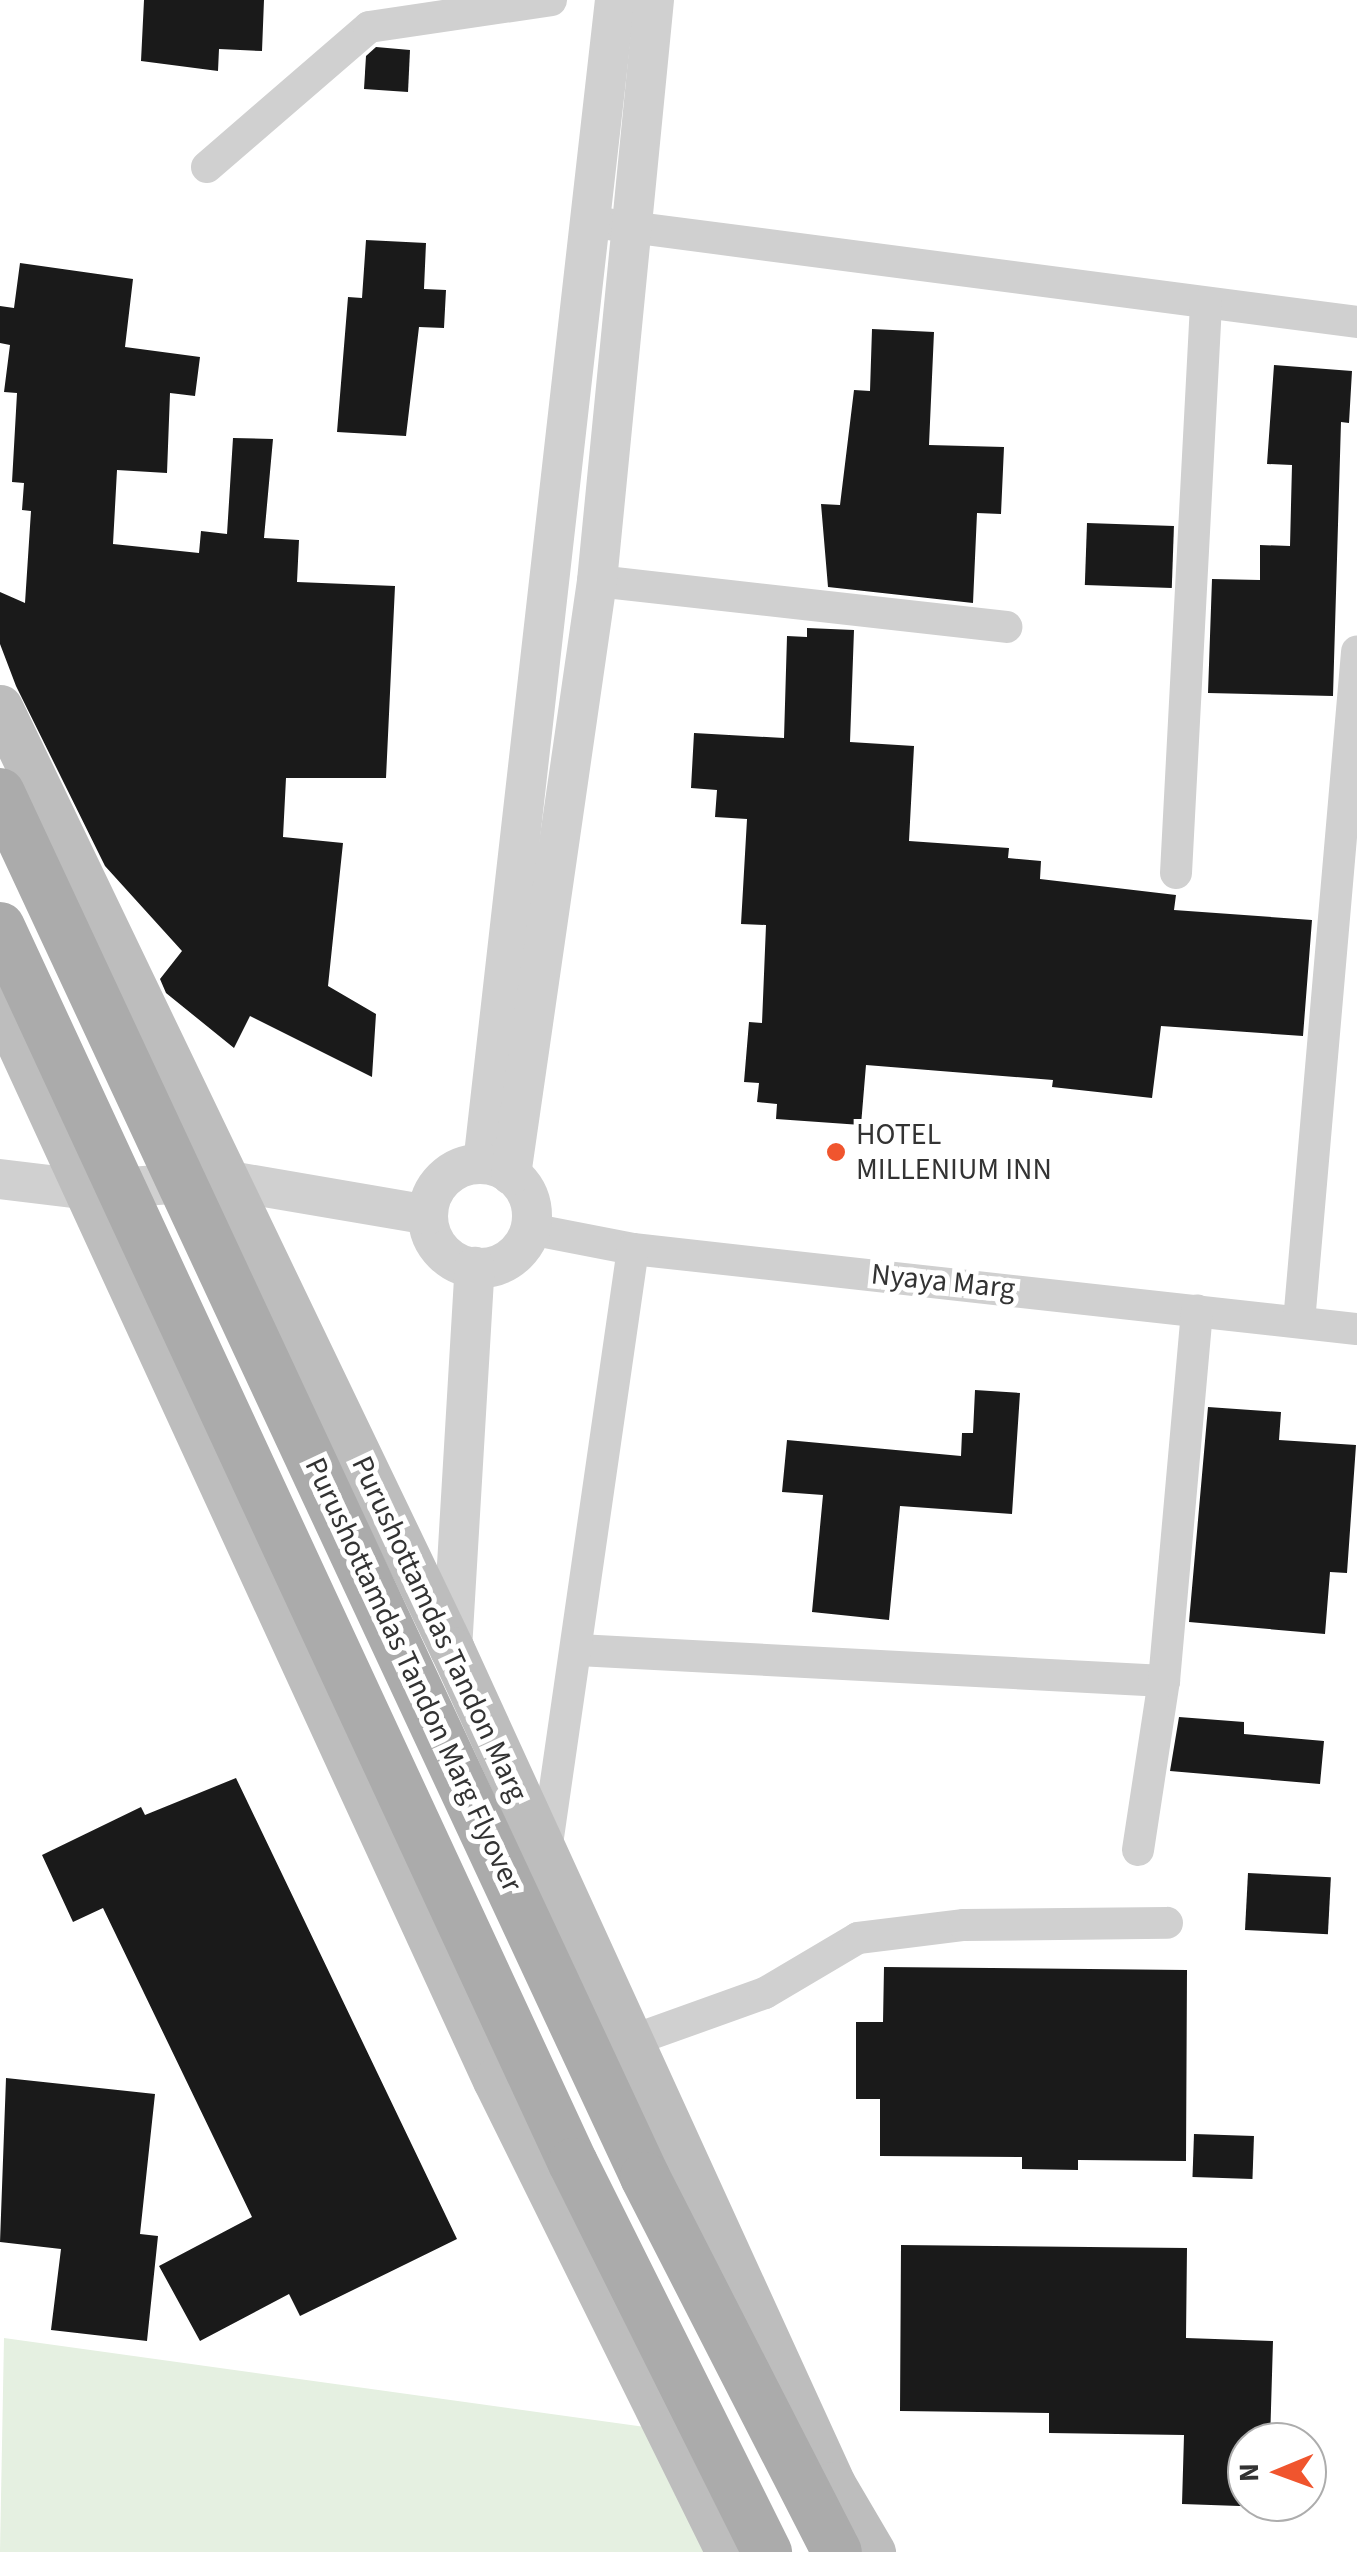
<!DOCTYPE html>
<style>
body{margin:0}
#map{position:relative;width:1357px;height:2552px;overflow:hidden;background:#fff;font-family:"Source Sans 3",sans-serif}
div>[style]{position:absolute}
.green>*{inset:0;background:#e5f0e1}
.building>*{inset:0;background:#1a1a1a;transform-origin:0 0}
.minor>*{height:32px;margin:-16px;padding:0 16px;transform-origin:16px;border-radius:16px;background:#d0d0d0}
.tertiary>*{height:40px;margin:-20px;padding:0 20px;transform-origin:20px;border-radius:20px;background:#d0d0d0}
.tertiary>.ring{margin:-20px;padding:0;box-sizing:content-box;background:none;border:40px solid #d0d0d0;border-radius:50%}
.secondary>*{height:45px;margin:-22.5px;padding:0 22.5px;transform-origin:22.5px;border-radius:22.5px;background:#bdbdbd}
.primary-bridge>*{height:50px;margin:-25px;padding:0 25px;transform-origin:25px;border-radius:25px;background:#ababab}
.dots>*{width:28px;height:28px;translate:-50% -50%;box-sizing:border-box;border:5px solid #fff;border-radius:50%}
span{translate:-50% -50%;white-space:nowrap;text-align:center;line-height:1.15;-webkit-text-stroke:10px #fff;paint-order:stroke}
.poi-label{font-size:30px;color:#333}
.left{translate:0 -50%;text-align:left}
.street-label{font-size:30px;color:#333}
.north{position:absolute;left:1227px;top:2422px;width:100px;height:100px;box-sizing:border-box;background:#fff;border:2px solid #adadad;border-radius:50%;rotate:269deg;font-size:28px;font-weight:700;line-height:40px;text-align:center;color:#333}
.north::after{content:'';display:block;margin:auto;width:35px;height:45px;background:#f0552e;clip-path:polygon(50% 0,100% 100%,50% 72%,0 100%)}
</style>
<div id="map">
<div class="green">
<div style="clip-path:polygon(4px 2338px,674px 2431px,747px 2552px,0 2552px)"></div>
</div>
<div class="building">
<div style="clip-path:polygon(144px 0,264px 0,262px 51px,219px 49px,218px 71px,141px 61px)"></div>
<div style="clip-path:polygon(376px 47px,410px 50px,408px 92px,364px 89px,366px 56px)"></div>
<div style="clip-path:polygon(366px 240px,426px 243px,424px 289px,446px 290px,444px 328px,419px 327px,406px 436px,337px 432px,348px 297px,362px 298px)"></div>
<div style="clip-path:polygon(20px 263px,133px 279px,125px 347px,200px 357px,195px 396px,170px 393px,167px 473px,117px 470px,113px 544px,199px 553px,201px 531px,227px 534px,233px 438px,273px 439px,264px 538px,299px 540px,297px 582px,395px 586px,386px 778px,286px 778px,283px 837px,343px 843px,328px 986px,376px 1014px,372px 1077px,250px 1016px,234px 1048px,166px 993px,160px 979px,182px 951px,105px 866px,16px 686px,0 644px,0 592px,25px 603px,31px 511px,22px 510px,24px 483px,12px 482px,17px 393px,4px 392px,10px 345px,0 343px,0 306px,14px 308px)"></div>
<div style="clip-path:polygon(872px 329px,934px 332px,929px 445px,1004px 447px,1001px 514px,977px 513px,973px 603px,828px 587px,821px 504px,840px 505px,854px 390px,870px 391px)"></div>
<div style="clip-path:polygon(1274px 365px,1352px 371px,1349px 423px,1341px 422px,1333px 696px,1208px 693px,1212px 579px,1260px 580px,1260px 545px,1290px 546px,1292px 465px,1267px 464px)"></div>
<div style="left:1087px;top:523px;width:87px;height:62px;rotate:2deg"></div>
<div style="clip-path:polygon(807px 628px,854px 630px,850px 742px,914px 746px,909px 841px,1009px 848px,1008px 858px,1041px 861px,1040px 879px,1176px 895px,1174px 910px,1312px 920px,1303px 1036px,1161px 1026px,1152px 1098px,1052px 1087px,1053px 1080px,866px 1065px,861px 1125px,776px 1119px,777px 1104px,757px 1102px,759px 1083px,744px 1082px,749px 1022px,762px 1023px,766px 925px,741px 924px,747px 819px,715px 817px,717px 790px,691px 788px,694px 733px,784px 738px,787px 636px,807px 637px)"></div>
<div style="clip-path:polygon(975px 1390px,1020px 1393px,1012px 1514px,900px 1506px,889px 1620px,812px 1612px,823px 1495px,782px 1492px,787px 1440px,961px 1456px,962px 1433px,973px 1433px)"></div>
<div style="clip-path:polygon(1208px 1407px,1281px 1412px,1279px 1440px,1356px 1445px,1347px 1573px,1330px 1572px,1325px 1634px,1189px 1622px)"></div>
<div style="clip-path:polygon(1179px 1717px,1244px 1722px,1244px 1734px,1324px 1741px,1320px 1784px,1170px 1771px)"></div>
<div style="clip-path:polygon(236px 1778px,457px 2239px,300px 2316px,289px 2294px,200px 2341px,159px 2266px,252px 2217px,103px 1908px,73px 1922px,42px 1855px,141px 1807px,145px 1815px)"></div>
<div style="left:1248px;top:1873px;width:83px;height:57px;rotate:3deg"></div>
<div style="clip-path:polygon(884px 1967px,1187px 1970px,1186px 2161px,1078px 2160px,1078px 2170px,1022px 2169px,1022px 2157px,880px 2156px,880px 2099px,856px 2099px,856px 2022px,883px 2022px)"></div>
<div style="clip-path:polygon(6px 2078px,155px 2094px,140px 2234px,158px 2236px,147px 2341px,51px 2330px,61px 2249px,0 2242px)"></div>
<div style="left:1194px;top:2134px;width:60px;height:43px;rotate:2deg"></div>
<div style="clip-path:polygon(901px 2245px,1187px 2248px,1186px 2338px,1273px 2341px,1270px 2442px,1247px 2442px,1247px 2502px,1268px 2507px,1182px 2504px,1184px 2435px,1049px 2433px,1049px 2413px,900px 2411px)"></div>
</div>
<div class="minor">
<div style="left:207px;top:167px;width:214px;rotate:-40.8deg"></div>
<div style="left:369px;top:27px;width:184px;rotate:-8.4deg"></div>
<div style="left:607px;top:224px;width:756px;rotate:7.44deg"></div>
<div style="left:597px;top:581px;width:412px;rotate:6.4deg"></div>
<div style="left:1176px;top:873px;width:570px;rotate:-86.98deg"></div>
<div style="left:530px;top:1229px;width:105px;rotate:11deg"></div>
<div style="left:633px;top:1249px;width:728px;rotate:6.31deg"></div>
<div style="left:1299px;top:1322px;width:673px;rotate:-85.05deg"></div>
<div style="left:578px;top:1650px;width:587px;rotate:3.03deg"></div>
<div style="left:1138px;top:1850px;width:171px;rotate:-81.3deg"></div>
<div style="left:1164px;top:1681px;width:372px;rotate:-84.9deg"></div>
<div style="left:545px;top:1858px;width:615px;rotate:-81.78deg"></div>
<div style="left:628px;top:2042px;width:145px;rotate:-19.7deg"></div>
<div style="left:765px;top:1993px;width:108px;rotate:-30.6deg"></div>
<div style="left:858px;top:1938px;width:107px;rotate:-7deg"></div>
<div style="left:964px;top:1925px;width:203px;rotate:-0.6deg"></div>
</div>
<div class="tertiary">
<div style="left:483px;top:1164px;width:1171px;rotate:-83.53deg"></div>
<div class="ring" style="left:428px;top:1164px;width:64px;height:64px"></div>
<div style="left:511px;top:1175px;width:600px;rotate:-81.76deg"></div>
<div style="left:597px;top:581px;width:584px;rotate:-84.4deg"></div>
<div style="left:0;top:1179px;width:92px;rotate:6.9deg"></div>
<div style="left:91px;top:1190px;width:133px;rotate:-4.3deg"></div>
<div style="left:224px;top:1180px;width:207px;rotate:9.7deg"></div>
<div style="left:452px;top:1649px;width:383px;rotate:-86.6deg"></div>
</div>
<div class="secondary">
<div style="left:0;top:707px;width:1045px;rotate:64.37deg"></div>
<div style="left:452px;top:1649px;width:918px;rotate:65.47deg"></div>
<div style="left:833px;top:2484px;width:79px;rotate:59.5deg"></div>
<div style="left:0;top:1003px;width:1185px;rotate:65.32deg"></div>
<div style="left:495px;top:2080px;width:526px;rotate:63.73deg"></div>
</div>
<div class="primary-bridge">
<div style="left:0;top:793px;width:1527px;rotate:65.01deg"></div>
<div style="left:645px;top:2177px;width:421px;rotate:62.9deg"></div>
<div style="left:0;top:927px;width:1362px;rotate:65.13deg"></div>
<div style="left:573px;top:2163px;width:435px;rotate:63.5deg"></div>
</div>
<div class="dots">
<div style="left:836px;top:1152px;background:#f0552e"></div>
</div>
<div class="poi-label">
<span class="left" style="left:856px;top:1152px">HOTEL<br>MILLENIUM INN</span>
</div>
<div class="street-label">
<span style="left:943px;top:1282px;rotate:6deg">Nyaya Marg</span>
<span style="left:439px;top:1629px;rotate:65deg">Purushottamdas Tandon Marg</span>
<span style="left:413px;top:1675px;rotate:65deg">Purushottamdas Tandon Marg Flyover</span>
</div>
<div class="north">N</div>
</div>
